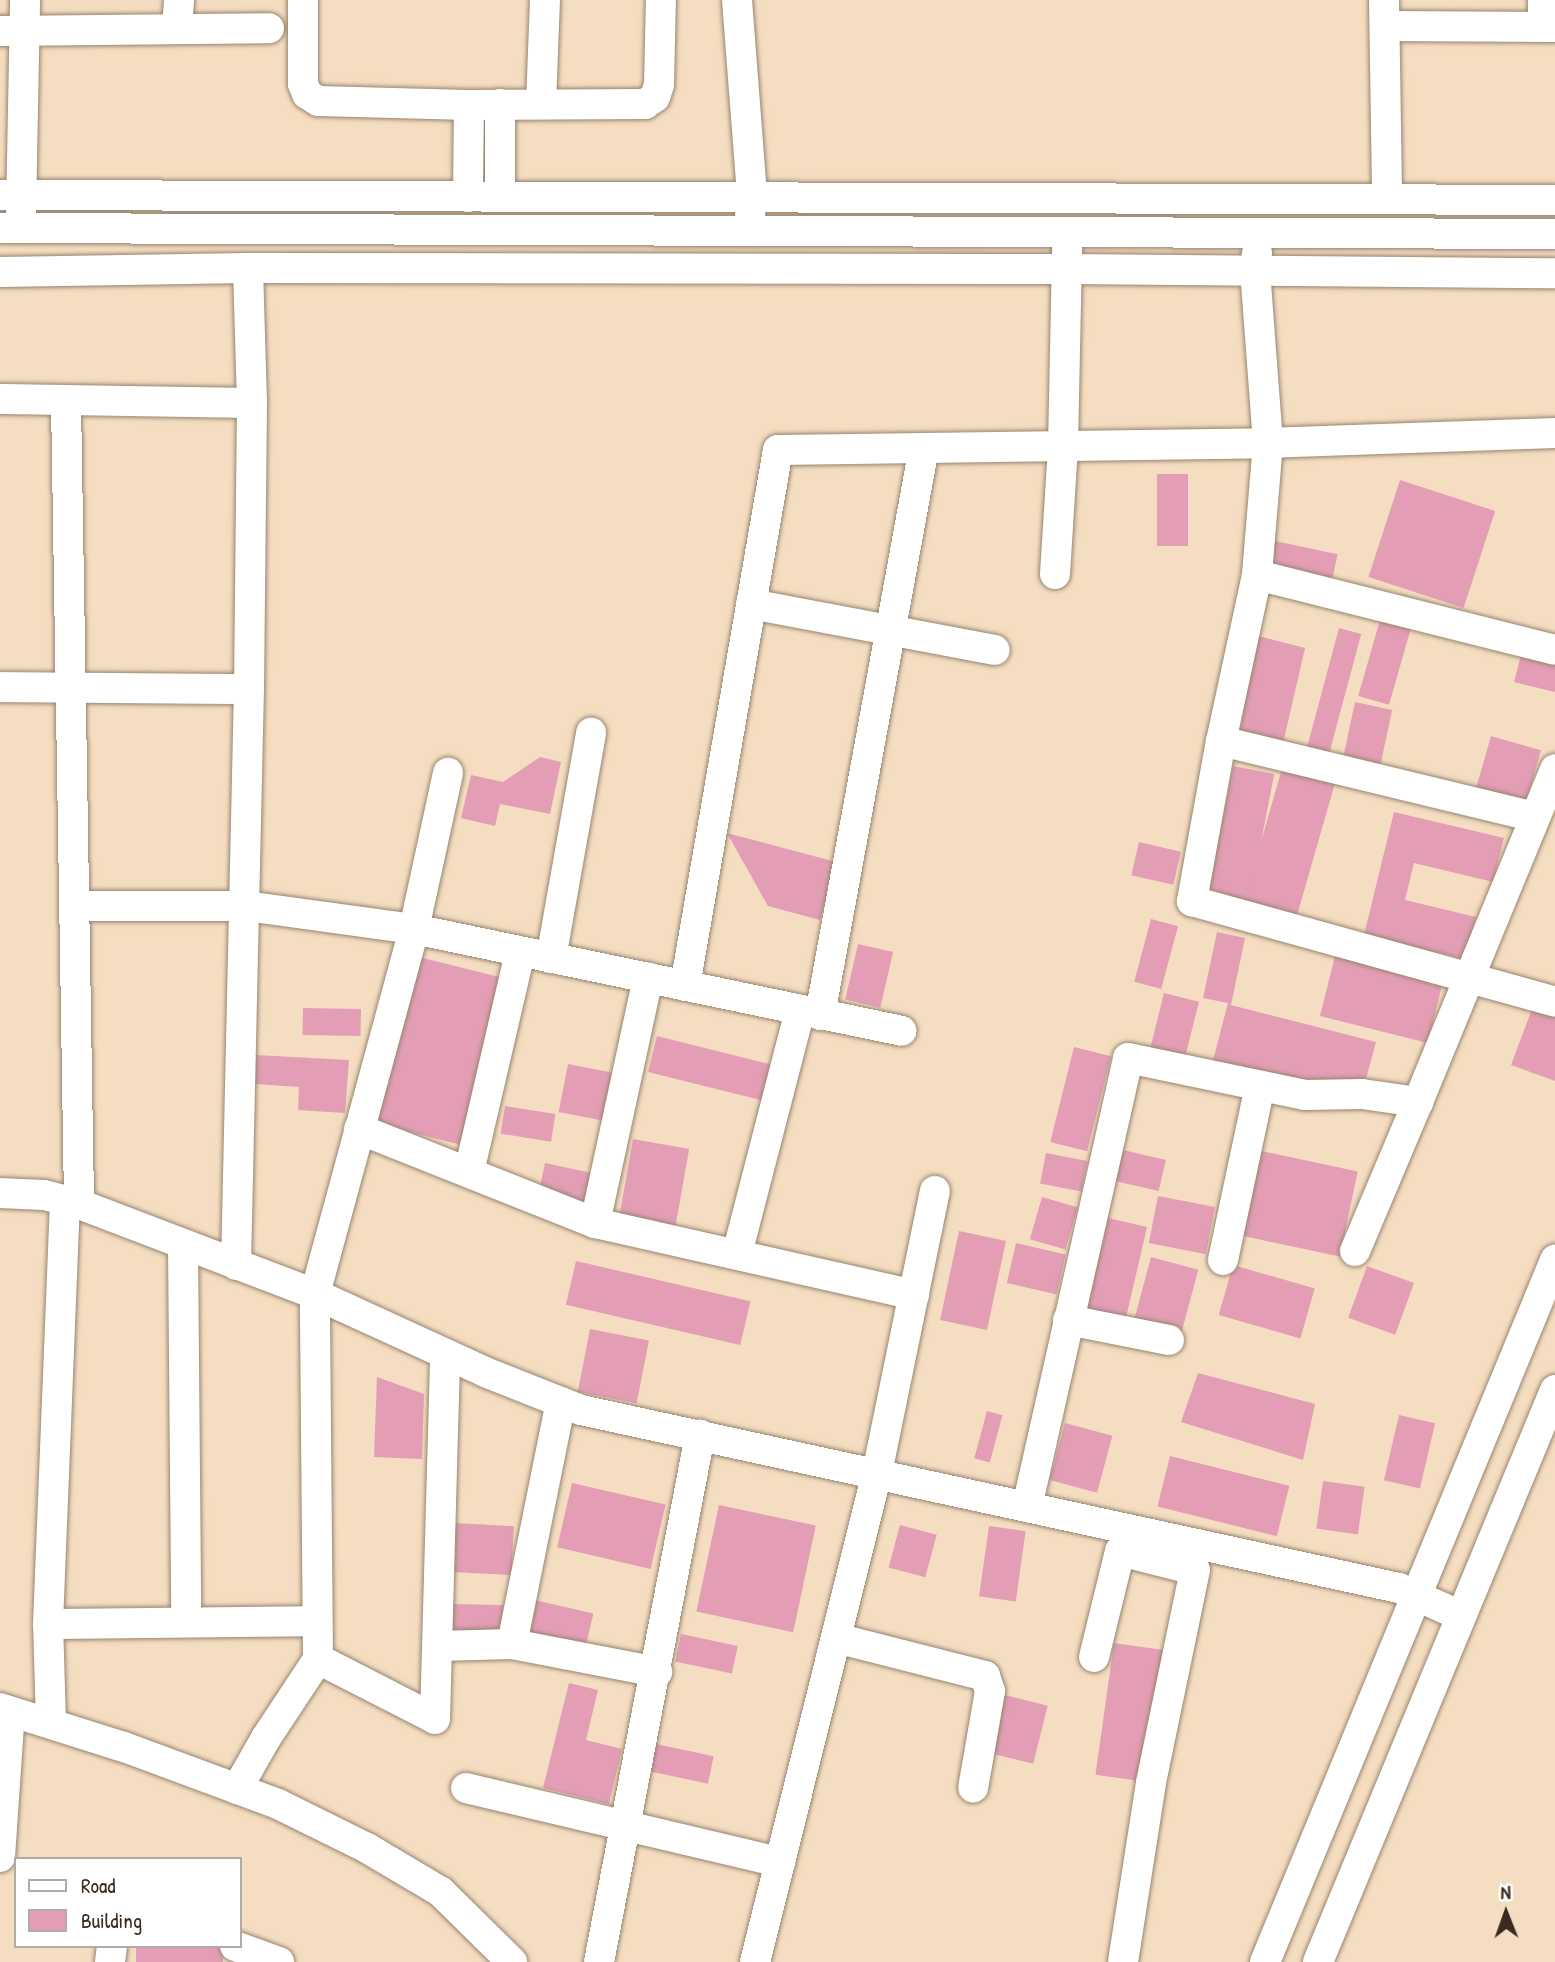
<!DOCTYPE html>
<style>
body{margin:0}
#map{position:relative;width:1555px;height:1962px;overflow:hidden;background:#f4ddc0;font-family:"Patrick Hand",sans-serif}
div>[style]{position:absolute}
.building>*{inset:0;background:#e39eb6;transform-origin:0 0}
.roads{filter:drop-shadow(0 0 2px #98846f) drop-shadow(0 0 2px #98846f)}
.minor>*{height:30px;margin:-15px;padding:0 15px;transform-origin:15px;border-radius:15px;background:#fff}
span{translate:-50% -50%;white-space:nowrap;text-align:center;line-height:1.15;-webkit-text-stroke:7px #fff;paint-order:stroke}
.legend{position:absolute;left:14px;top:1857px;width:228px;height:91px;box-sizing:border-box;background:#fff;border:2px solid #b1aaa5;margin:0;padding:9px 12px;list-style:none;font-size:21px;color:#3b2a1e}
.legend li{display:flex;align-items:center;gap:14px;height:35px}
.legend b{width:35px;border:2px solid #b1aaa5}
.north{position:absolute;left:1471px;top:1878px;width:70px;height:70px;-webkit-text-stroke:5px #fff;paint-order:stroke;rotate:359deg;font-size:19px;font-weight:700;line-height:28px;text-align:center;color:#3b2a1e}
.north::after{content:'';display:block;margin:auto;width:24px;height:32px;background:#3b2a1e;clip-path:polygon(50% 0,100% 100%,50% 72%,0 100%)}
</style>
<div id="map">
<div class="building">
<div style="left:1157px;top:474px;width:31px;height:72px"></div>
<div style="left:1400px;top:480px;width:100px;height:102px;rotate:18deg"></div>
<div style="left:1275px;top:541px;width:64px;height:34px;rotate:12deg"></div>
<div style="left:1380px;top:620px;width:32px;height:79px;rotate:16deg"></div>
<div style="left:1339px;top:628px;width:23px;height:123px;rotate:15deg"></div>
<div style="clip-path:polygon(1255px 635px,1305px 648px,1282px 748px,1239px 740px)"></div>
<div style="clip-path:polygon(1521px 655px,1555px 664px,1555px 692px,1514px 682px)"></div>
<div style="left:1355px;top:702px;width:38px;height:59px;rotate:12deg"></div>
<div style="left:1491px;top:736px;width:52px;height:63px;rotate:16deg"></div>
<div style="clip-path:polygon(540px 757px,561px 762px,550px 814px,500px 804px,495px 826px,461px 818px,471px 775px,503px 782px)"></div>
<div style="left:1283px;top:765px;width:55px;height:144px;rotate:16deg"></div>
<div style="left:1233px;top:766px;width:42px;height:130px;rotate:11deg"></div>
<div style="clip-path:polygon(1394px 812px,1504px 838px,1493px 882px,1414px 863px,1405px 900px,1476px 917px,1465px 959px,1364px 935px)"></div>
<div style="clip-path:polygon(727px 833px,836px 862px,820px 920px,768px 906px)"></div>
<div style="left:1139px;top:842px;width:43px;height:34px;rotate:13deg"></div>
<div style="left:1151px;top:919px;width:28px;height:65px;rotate:15deg"></div>
<div style="clip-path:polygon(1217px 932px,1245px 938px,1231px 1005px,1376px 1042px,1362px 1094px,1305px 1079px,1302px 1087px,1212px 1064px,1228px 1003px,1203px 998px)"></div>
<div style="left:858px;top:944px;width:36px;height:57px;rotate:13deg"></div>
<div style="left:1336px;top:952px;width:111px;height:66px;rotate:14deg"></div>
<div style="left:411px;top:955px;width:93px;height:172px;rotate:14deg"></div>
<div style="left:1164px;top:993px;width:36px;height:59px;rotate:14deg"></div>
<div style="left:303px;top:1008px;width:58px;height:27px;rotate:1deg"></div>
<div style="clip-path:polygon(1532px 1009px,1555px 1017px,1555px 1081px,1511px 1065px)"></div>
<div style="left:657px;top:1036px;width:117px;height:37px;rotate:14deg"></div>
<div style="left:1074px;top:1047px;width:38px;height:98px;rotate:14deg"></div>
<div style="clip-path:polygon(256px 1055px,349px 1060px,345px 1113px,298px 1110px,299px 1087px,255px 1084px)"></div>
<div style="left:568px;top:1064px;width:47px;height:49px;rotate:11deg"></div>
<div style="left:505px;top:1106px;width:51px;height:28px;rotate:9deg"></div>
<div style="left:633px;top:1139px;width:57px;height:86px;rotate:10deg"></div>
<div style="left:1123px;top:1150px;width:44px;height:32px;rotate:13deg"></div>
<div style="left:1257px;top:1150px;width:103px;height:87px;rotate:12deg"></div>
<div style="left:1046px;top:1153px;width:42px;height:31px;rotate:11deg"></div>
<div style="left:545px;top:1163px;width:48px;height:32px;rotate:12deg"></div>
<div style="left:1158px;top:1196px;width:58px;height:48px;rotate:11deg"></div>
<div style="left:1042px;top:1197px;width:37px;height:44px;rotate:16deg"></div>
<div style="left:1108px;top:1218px;width:40px;height:101px;rotate:13deg"></div>
<div style="left:959px;top:1231px;width:48px;height:91px;rotate:12deg"></div>
<div style="left:1016px;top:1243px;width:51px;height:41px;rotate:13deg"></div>
<div style="left:1151px;top:1257px;width:49px;height:68px;rotate:15deg"></div>
<div style="left:576px;top:1261px;width:179px;height:45px;rotate:13deg"></div>
<div style="left:1233px;top:1265px;width:85px;height:52px;rotate:16deg"></div>
<div style="left:1367px;top:1266px;width:50px;height:55px;rotate:20deg"></div>
<div style="left:590px;top:1329px;width:60px;height:64px;rotate:11deg"></div>
<div style="clip-path:polygon(1198px 1373px,1315px 1404px,1303px 1460px,1181px 1422px)"></div>
<div style="clip-path:polygon(377px 1377px,424px 1394px,422px 1459px,374px 1457px)"></div>
<div style="left:987px;top:1411px;width:16px;height:49px;rotate:15deg"></div>
<div style="left:1399px;top:1415px;width:37px;height:67px;rotate:13deg"></div>
<div style="left:1065px;top:1423px;width:49px;height:59px;rotate:15deg"></div>
<div style="left:1170px;top:1456px;width:123px;height:52px;rotate:14deg"></div>
<div style="left:1323px;top:1481px;width:42px;height:48px;rotate:8deg"></div>
<div style="left:572px;top:1483px;width:96px;height:66px;rotate:13deg"></div>
<div style="left:719px;top:1505px;width:99px;height:109px;rotate:12deg"></div>
<div style="left:454px;top:1523px;width:60px;height:49px;rotate:3deg"></div>
<div style="left:900px;top:1525px;width:38px;height:44px;rotate:15deg"></div>
<div style="left:989px;top:1526px;width:37px;height:71px;rotate:8deg"></div>
<div style="left:530px;top:1599px;width:65px;height:37px;rotate:13deg"></div>
<div style="left:451px;top:1604px;width:52px;height:27px;rotate:1deg"></div>
<div style="left:681px;top:1634px;width:58px;height:28px;rotate:12deg"></div>
<div style="left:1114px;top:1643px;width:57px;height:133px;rotate:8deg"></div>
<div style="clip-path:polygon(569px 1683px,598px 1690px,586px 1740px,622px 1749px,609px 1804px,543px 1788px)"></div>
<div style="left:1005px;top:1695px;width:44px;height:60px;rotate:14deg"></div>
<div style="left:656px;top:1744px;width:59px;height:28px;rotate:12deg"></div>
<div style="left:136px;top:1946px;width:87px;height:16px"></div>
</div>
<div class="roads">
<div class="minor">
<div style="left:303px;top:0;width:84px;rotate:90deg"></div>
<div style="left:303px;top:84px;width:11px;rotate:68deg"></div>
<div style="left:307px;top:94px;width:13px;rotate:32deg"></div>
<div style="left:318px;top:101px;width:151px;rotate:1.5deg"></div>
<div style="left:469px;top:105px;width:176px;rotate:-0.3deg"></div>
<div style="left:645px;top:104px;width:12px;rotate:-35deg"></div>
<div style="left:655px;top:97px;width:13px;rotate:-72deg"></div>
<div style="left:659px;top:85px;width:85px;rotate:-88.7deg"></div>
<div style="left:737px;top:0;width:198px;rotate:85.6deg"></div>
<div style="left:752px;top:197px;width:18px;rotate:96deg"></div>
<div style="left:1384px;top:0;width:199px;rotate:89.1deg"></div>
<div style="left:1543px;top:0;width:27px;rotate:90deg"></div>
<div style="left:1385px;top:26px;width:170px;rotate:0.3deg"></div>
<div style="left:177px;top:29px;width:29px;rotate:-86deg"></div>
<div style="left:0;top:31px;width:269px;rotate:-0.6deg"></div>
<div style="left:541px;top:104px;width:104px;rotate:-87.8deg"></div>
<div style="left:0;top:195px;width:1555px;rotate:0.18deg"></div>
<div style="left:500px;top:196px;width:92px;rotate:-90deg"></div>
<div style="left:468px;top:197px;width:92px;rotate:-89.4deg"></div>
<div style="left:21px;top:213px;width:213px;rotate:-88.9deg"></div>
<div style="left:0;top:228px;width:1555px;rotate:0.22deg"></div>
<div style="left:1257px;top:253px;width:17px;rotate:97deg"></div>
<div style="left:1255px;top:270px;width:173px;rotate:85.7deg"></div>
<div style="left:1268px;top:443px;width:132px;rotate:94.8deg"></div>
<div style="left:1257px;top:575px;width:170px;rotate:102.2deg"></div>
<div style="left:1221px;top:741px;width:163px;rotate:100.3deg"></div>
<div style="left:1192px;top:901px;width:377px;rotate:15.5deg"></div>
<div style="left:0;top:272px;width:248px;rotate:-0.9deg"></div>
<div style="left:248px;top:268px;width:819px;rotate:0.07deg"></div>
<div style="left:1067px;top:269px;width:488px;rotate:0.5deg"></div>
<div style="left:0;top:399px;width:252px;rotate:0.9deg"></div>
<div style="left:66px;top:400px;width:804px;rotate:89.07deg"></div>
<div style="left:1055px;top:574px;width:128px;rotate:-86.4deg"></div>
<div style="left:1063px;top:446px;width:198px;rotate:-88.8deg"></div>
<div style="left:1257px;top:575px;width:307px;rotate:14.1deg"></div>
<div style="left:751px;top:604px;width:248px;rotate:10.7deg"></div>
<div style="left:0;top:687px;width:249px;rotate:0.5deg"></div>
<div style="left:1221px;top:741px;width:323px;rotate:13.6deg"></div>
<div style="left:74px;top:906px;width:172px"></div>
<div style="left:246px;top:906px;width:170px;rotate:7.8deg"></div>
<div style="left:414px;top:929px;width:498px;rotate:11.8deg"></div>
<div style="left:551px;top:958px;width:229px;rotate:-79.9deg"></div>
<div style="left:685px;top:986px;width:544px;rotate:-80.16deg"></div>
<div style="left:778px;top:450px;width:490px;rotate:-0.8deg"></div>
<div style="left:1268px;top:443px;width:287px;rotate:-2deg"></div>
<div style="left:820px;top:1015px;width:576px;rotate:-79.61deg"></div>
<div style="left:359px;top:1129px;width:254px;rotate:21.7deg"></div>
<div style="left:595px;top:1223px;width:327px;rotate:12.7deg"></div>
<div style="left:469px;top:1172px;width:226px;rotate:-76.9deg"></div>
<div style="left:0;top:1193px;width:44px;rotate:2.6deg"></div>
<div style="left:44px;top:1195px;width:36px;rotate:14deg"></div>
<div style="left:79px;top:1204px;width:253px;rotate:20.9deg"></div>
<div style="left:315px;top:1294px;width:187px;rotate:24.6deg"></div>
<div style="left:485px;top:1372px;width:103px;rotate:21.6deg"></div>
<div style="left:581px;top:1410px;width:837px;rotate:12.28deg"></div>
<div style="left:1399px;top:1588px;width:68px;rotate:24.3deg"></div>
<div style="left:595px;top:1223px;width:251px;rotate:-77.8deg"></div>
<div style="left:183px;top:1244px;width:378px;rotate:89.5deg"></div>
<div style="left:1355px;top:1251px;width:162px;rotate:-67.1deg"></div>
<div style="left:737px;top:1254px;width:251px;rotate:-75.5deg"></div>
<div style="left:1223px;top:1260px;width:178px;rotate:-78deg"></div>
<div style="left:236px;top:1265px;width:576px;rotate:-88.71deg"></div>
<div style="left:249px;top:689px;width:286px;rotate:-89.4deg"></div>
<div style="left:252px;top:403px;width:135px;rotate:-91.7deg"></div>
<div style="left:1068px;top:1320px;width:103px;rotate:11.2deg"></div>
<div style="left:1027px;top:1507px;width:460px;rotate:-77.3deg"></div>
<div style="left:1128px;top:1058px;width:181px;rotate:11.8deg"></div>
<div style="left:1305px;top:1095px;width:57px;rotate:-1deg"></div>
<div style="left:1362px;top:1094px;width:57px;rotate:8.1deg"></div>
<div style="left:1418px;top:1102px;width:360px;rotate:-67.6deg"></div>
<div style="left:48px;top:1624px;width:268px;rotate:-0.6deg"></div>
<div style="left:836px;top:1638px;width:154px;rotate:14.3deg"></div>
<div style="left:985px;top:1676px;width:16px;rotate:72deg"></div>
<div style="left:990px;top:1691px;width:98px;rotate:99.9deg"></div>
<div style="left:512px;top:1644px;width:247px;rotate:-78.6deg"></div>
<div style="left:438px;top:1646px;width:74px;rotate:-1.5deg"></div>
<div style="left:512px;top:1644px;width:148px;rotate:10.9deg"></div>
<div style="left:1094px;top:1657px;width:109px;rotate:-76.2deg"></div>
<div style="left:1120px;top:1551px;width:77px;rotate:14.2deg"></div>
<div style="left:1195px;top:1570px;width:217px;rotate:101.7deg"></div>
<div style="left:1151px;top:1783px;width:181px;rotate:98.9deg"></div>
<div style="left:318px;top:1659px;width:131px;rotate:27.1deg"></div>
<div style="left:435px;top:1719px;width:365px;rotate:-88.4deg"></div>
<div style="left:0;top:1708px;width:130px;rotate:17.5deg"></div>
<div style="left:124px;top:1747px;width:164px;rotate:20.3deg"></div>
<div style="left:278px;top:1804px;width:99px;rotate:26.3deg"></div>
<div style="left:367px;top:1848px;width:86px;rotate:30.7deg"></div>
<div style="left:441px;top:1892px;width:100px;rotate:44.6deg"></div>
<div style="left:51px;top:1723px;width:99px;rotate:-91.7deg"></div>
<div style="left:48px;top:1624px;width:424px;rotate:-87.7deg"></div>
<div style="left:466px;top:1788px;width:323px;rotate:13.3deg"></div>
<div style="left:237px;top:1789px;width:59px;rotate:-60.4deg"></div>
<div style="left:266px;top:1738px;width:95px;rotate:-56.6deg"></div>
<div style="left:318px;top:1659px;width:365px;rotate:-90.5deg"></div>
<div style="left:315px;top:1294px;width:378px;rotate:-74.8deg"></div>
<div style="left:414px;top:929px;width:160px;rotate:-77.7deg"></div>
<div style="left:0;top:1857px;width:145px;rotate:-86.1deg"></div>
<div style="left:235px;top:1946px;width:47px;rotate:20deg"></div>
<div style="left:110px;top:1962px;width:16px;rotate:-83deg"></div>
<div style="left:599px;top:1962px;width:537px;rotate:-79.15deg"></div>
<div style="left:755px;top:1962px;width:504px;rotate:-75.99deg"></div>
<div style="left:877px;top:1473px;width:288px;rotate:-78.4deg"></div>
<div style="left:1265px;top:1962px;width:760px;rotate:-67.55deg"></div>
<div style="left:1318px;top:1962px;width:619px;rotate:-67.49deg"></div>
</div>
</div>
<ul class="legend">
<li><b style="height:9px;background:#fff"></b>Road</li>
<li><b style="height:19px;background:#e39eb6"></b>Building</li>
</ul>
<div class="north">N</div>
</div>
